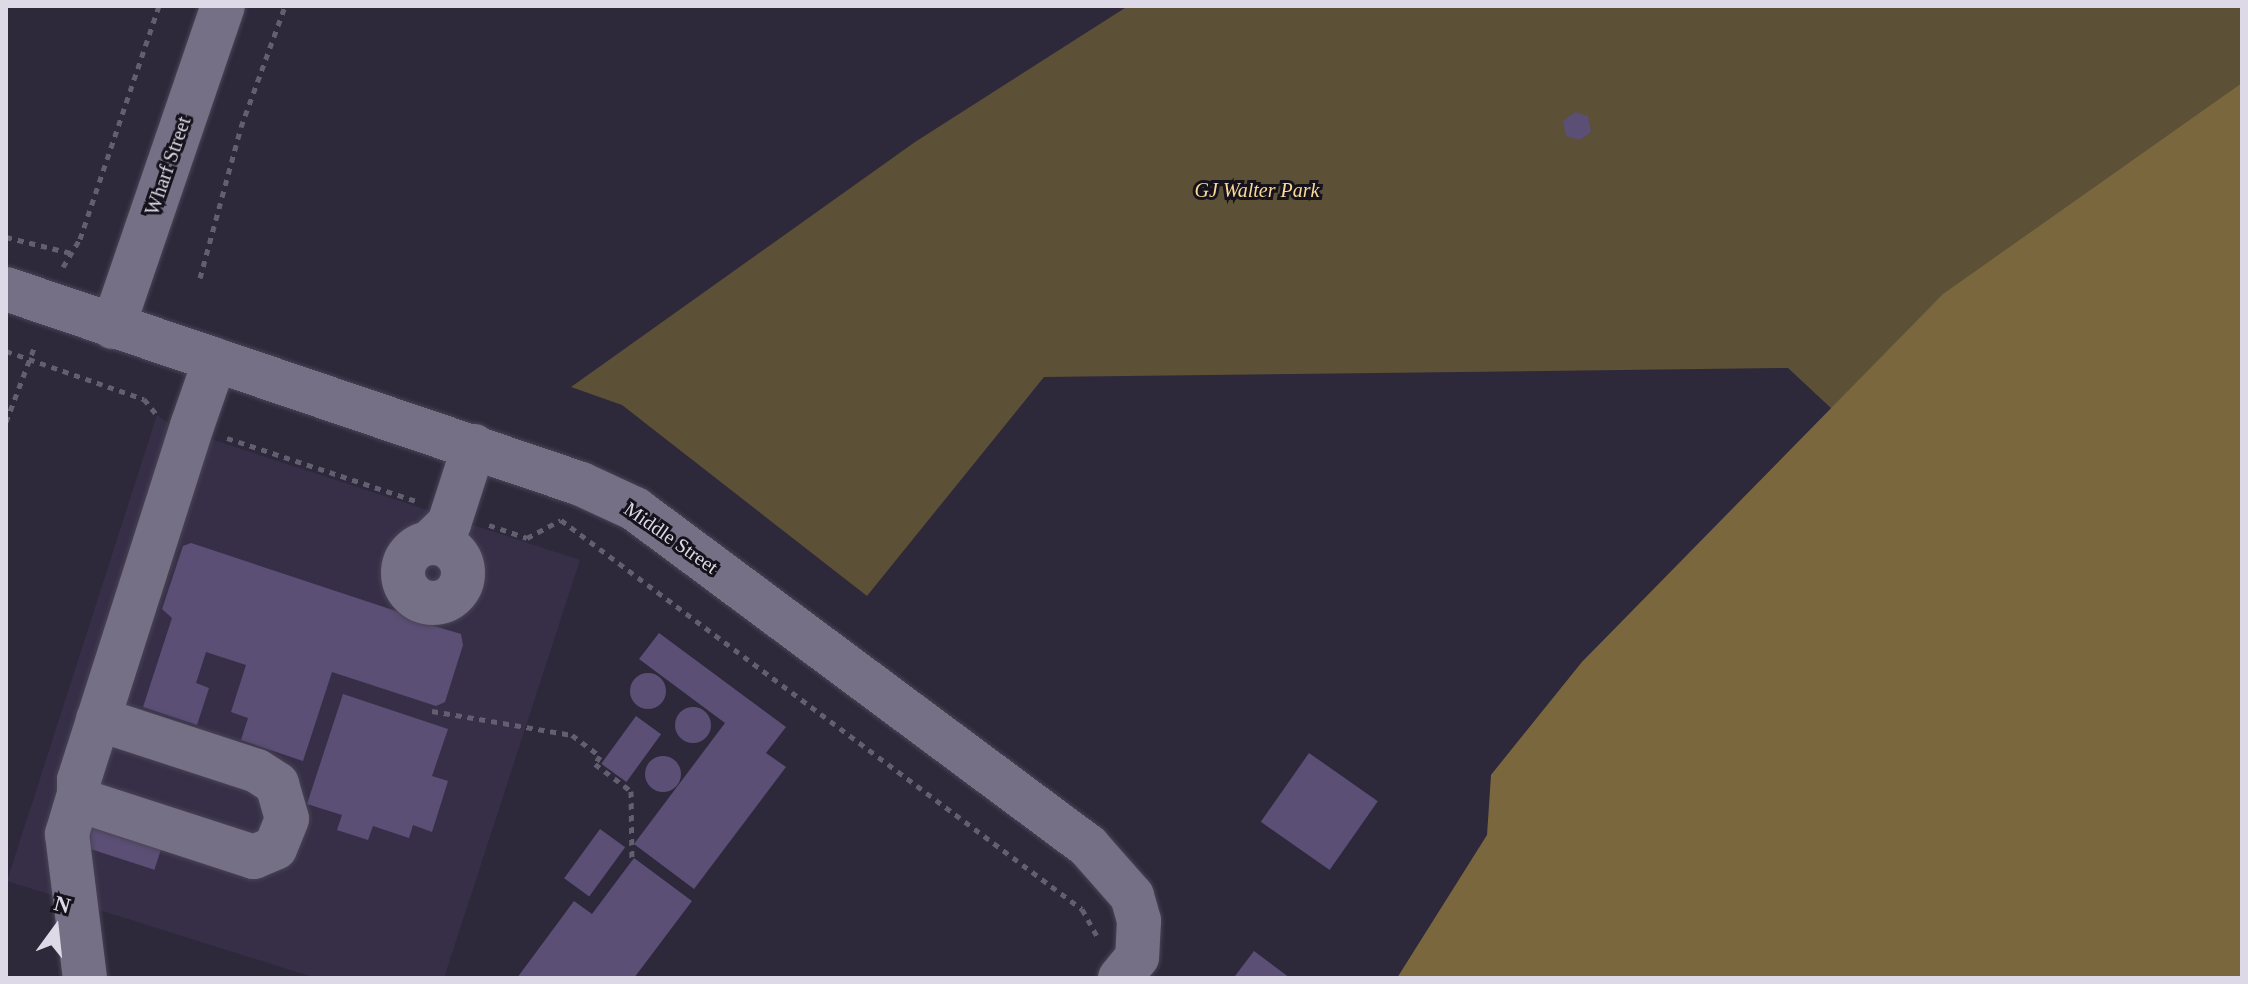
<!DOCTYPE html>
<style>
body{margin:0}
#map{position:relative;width:2248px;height:984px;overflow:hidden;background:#2d283a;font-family:"Times New Roman",serif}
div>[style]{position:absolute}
.built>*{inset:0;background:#372f48}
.green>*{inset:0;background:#5c5036}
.water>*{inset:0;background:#7a673d}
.building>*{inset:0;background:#5b4f76;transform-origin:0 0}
.round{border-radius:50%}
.path>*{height:5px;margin-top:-2.5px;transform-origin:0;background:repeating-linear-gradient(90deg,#645f70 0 6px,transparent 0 12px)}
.roads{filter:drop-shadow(0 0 2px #4a4454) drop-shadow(0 0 2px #4a4454)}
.minor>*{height:44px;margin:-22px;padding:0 22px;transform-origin:22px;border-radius:22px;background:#767086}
.minor>.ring{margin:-22px;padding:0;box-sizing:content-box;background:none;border:44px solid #767086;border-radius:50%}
span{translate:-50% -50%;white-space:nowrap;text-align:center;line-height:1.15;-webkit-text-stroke:6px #15121b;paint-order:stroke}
.street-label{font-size:20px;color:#ddd9e6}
.park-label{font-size:20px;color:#fbda96;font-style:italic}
.frame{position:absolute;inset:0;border:8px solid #ddd9e6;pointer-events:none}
.north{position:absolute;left:16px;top:888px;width:80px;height:80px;-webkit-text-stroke:6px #15121b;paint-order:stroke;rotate:15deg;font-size:22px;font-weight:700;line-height:32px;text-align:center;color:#ddd9e6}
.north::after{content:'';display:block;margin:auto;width:28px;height:36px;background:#ddd9e6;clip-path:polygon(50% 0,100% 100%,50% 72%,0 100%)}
</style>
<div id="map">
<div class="built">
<div style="clip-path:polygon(157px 415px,174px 427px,580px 560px,444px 978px,316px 978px,7px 881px)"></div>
</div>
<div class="green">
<div style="clip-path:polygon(1128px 6px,2242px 6px,2242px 332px,1491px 775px,1582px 662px,1832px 409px,1788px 368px,1044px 377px,867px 596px,622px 405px,571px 387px,915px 142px)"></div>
</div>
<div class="water">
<div style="clip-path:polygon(2242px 83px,2242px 978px,1397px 978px,1487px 835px,1491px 775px,1582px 662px,1943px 294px)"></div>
</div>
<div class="building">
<div style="clip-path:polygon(1575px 112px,1588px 116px,1591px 132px,1580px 140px,1566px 136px,1563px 121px)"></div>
<div style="clip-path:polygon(191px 543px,405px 614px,406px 608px,434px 617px,431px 625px,461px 634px,463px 645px,445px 702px,436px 706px,332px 672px,303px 761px,241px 740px,248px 718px,231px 712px,246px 665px,206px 652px,196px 683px,209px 688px,197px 725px,143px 707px,172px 618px,162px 609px,183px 546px)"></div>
<div style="clip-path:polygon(659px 633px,786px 727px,766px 753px,786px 767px,694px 889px,634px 844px,725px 723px,639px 659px)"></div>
<div class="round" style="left:630px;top:673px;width:36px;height:36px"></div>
<div style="clip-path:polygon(343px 694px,448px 729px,432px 776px,448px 781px,432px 832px,413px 825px,409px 838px,373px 826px,368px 840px,337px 830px,342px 815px,307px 804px)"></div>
<div class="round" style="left:675px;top:707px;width:36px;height:36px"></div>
<div style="left:636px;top:716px;width:31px;height:59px;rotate:36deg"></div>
<div style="left:1309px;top:753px;width:84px;height:84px;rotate:35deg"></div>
<div class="round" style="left:645px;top:756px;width:36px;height:36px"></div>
<div style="left:86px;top:818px;width:81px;height:28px;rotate:18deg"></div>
<div style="left:600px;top:829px;width:31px;height:61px;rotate:36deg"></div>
<div style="clip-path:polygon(634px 858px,692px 901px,634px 978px,517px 978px,574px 901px,592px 914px)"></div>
<div style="clip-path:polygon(1254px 951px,1290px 978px,1235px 976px)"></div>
</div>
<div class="path">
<div style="left:6px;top:237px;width:67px;rotate:13.8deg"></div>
<div style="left:63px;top:267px;width:33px;rotate:-59deg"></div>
<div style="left:80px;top:239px;width:246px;rotate:-71.3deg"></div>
<div style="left:200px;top:278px;width:156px;rotate:-74.8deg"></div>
<div style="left:241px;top:127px;width:129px;rotate:-70deg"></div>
<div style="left:6px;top:351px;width:146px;rotate:19.2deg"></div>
<div style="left:144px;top:399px;width:21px;rotate:51deg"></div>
<div style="left:6px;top:422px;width:79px;rotate:-69.3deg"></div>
<div style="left:227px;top:438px;width:202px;rotate:18.4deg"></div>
<div style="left:489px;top:525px;width:40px;rotate:18.9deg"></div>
<div style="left:527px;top:538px;width:38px;rotate:-28deg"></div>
<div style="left:561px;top:520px;width:650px;rotate:36.75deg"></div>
<div style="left:1082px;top:909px;width:33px;rotate:61deg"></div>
<div style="left:432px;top:711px;width:142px;rotate:9.7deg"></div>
<div style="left:572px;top:735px;width:35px;rotate:37deg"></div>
<div style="left:600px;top:756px;width:9px;rotate:122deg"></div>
<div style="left:595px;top:764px;width:45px;rotate:36.9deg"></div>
<div style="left:631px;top:791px;width:69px;rotate:89.2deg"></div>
</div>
<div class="roads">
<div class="minor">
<div style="left:6px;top:289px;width:607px;rotate:18.73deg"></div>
<div style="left:581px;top:484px;width:60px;rotate:24.8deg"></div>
<div style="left:635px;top:509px;width:565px;rotate:36.65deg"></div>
<div style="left:1088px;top:846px;width:67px;rotate:48.7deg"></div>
<div style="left:1132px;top:896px;width:26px;rotate:74deg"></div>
<div style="left:1139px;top:921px;width:36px;rotate:93deg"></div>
<div style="left:1137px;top:957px;width:27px;rotate:129deg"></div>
<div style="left:113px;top:327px;width:339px;rotate:-71.1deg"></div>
<div class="ring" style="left:403px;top:543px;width:16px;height:16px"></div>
<div style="left:429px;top:543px;width:28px;rotate:-44deg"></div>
<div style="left:449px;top:524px;width:82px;rotate:-72.2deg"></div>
<div style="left:98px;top:719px;width:167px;rotate:18.1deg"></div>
<div style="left:257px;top:771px;width:24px;rotate:33deg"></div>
<div style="left:277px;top:784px;width:36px;rotate:74deg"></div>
<div style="left:287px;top:819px;width:31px;rotate:112deg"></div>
<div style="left:275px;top:848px;width:23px;rotate:157deg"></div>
<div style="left:254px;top:857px;width:175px;rotate:-162deg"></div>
<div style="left:88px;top:803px;width:13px;rotate:-135deg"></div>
<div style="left:79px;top:794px;width:14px;rotate:-90deg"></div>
<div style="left:79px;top:780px;width:372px;rotate:-72.3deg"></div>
<div style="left:192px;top:426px;width:70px;rotate:-70.8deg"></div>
<div style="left:79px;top:794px;width:42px;rotate:106.7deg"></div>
<div style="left:67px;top:834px;width:145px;rotate:82.9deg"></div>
</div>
</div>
<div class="street-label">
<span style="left:168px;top:166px;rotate:-71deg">Wharf Street</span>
<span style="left:671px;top:538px;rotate:35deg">Middle Street</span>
</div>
<div class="park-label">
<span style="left:1257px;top:190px">GJ Walter Park</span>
</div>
<div class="frame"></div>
<div class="north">N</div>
</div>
